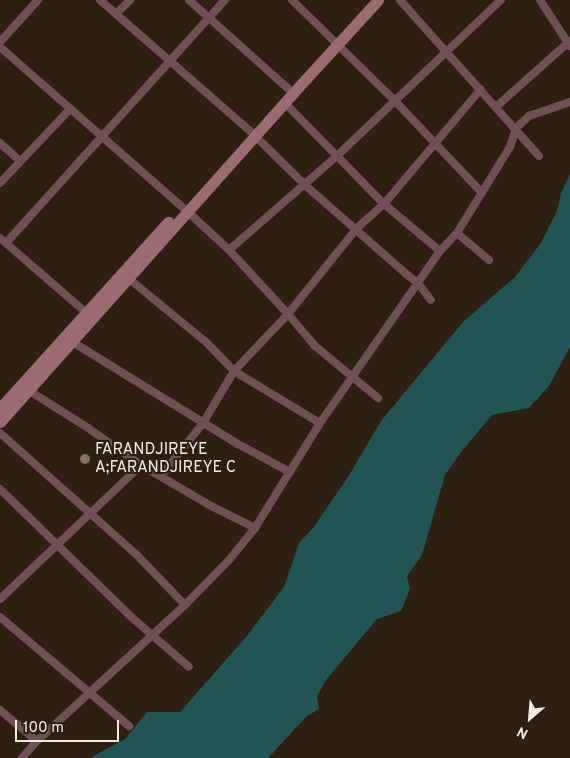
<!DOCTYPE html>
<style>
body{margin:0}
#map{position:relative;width:570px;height:758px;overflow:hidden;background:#2e2010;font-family:Overpass,sans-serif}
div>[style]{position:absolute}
.water>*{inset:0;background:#215454}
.street>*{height:8px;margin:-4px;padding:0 4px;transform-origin:4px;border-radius:4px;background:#6f5155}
.secondary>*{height:11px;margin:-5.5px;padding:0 5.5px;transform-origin:5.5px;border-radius:5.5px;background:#9a6b71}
.dots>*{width:14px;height:14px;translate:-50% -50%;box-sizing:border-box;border:2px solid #2e2010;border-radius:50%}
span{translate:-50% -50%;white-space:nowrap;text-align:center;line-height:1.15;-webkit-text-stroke:4px #2e2010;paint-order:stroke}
.poi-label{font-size:16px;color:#f4eae0}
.left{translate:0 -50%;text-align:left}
.north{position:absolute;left:505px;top:693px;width:50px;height:50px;-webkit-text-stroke:4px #2e2010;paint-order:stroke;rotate:207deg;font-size:14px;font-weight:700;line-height:20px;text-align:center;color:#f4eae0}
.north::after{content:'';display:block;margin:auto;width:18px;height:22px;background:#f4eae0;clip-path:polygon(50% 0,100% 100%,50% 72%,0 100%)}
.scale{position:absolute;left:15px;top:720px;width:104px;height:22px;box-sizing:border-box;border:2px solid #f4eae0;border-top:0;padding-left:6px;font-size:15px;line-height:18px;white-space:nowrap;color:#f4eae0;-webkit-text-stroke:4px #2e2010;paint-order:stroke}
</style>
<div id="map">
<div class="water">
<div style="clip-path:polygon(570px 174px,570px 347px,549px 386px,529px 408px,492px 415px,461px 452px,445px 475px,422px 555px,407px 576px,410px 589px,401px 611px,377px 619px,326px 680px,317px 696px,319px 709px,307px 716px,268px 758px,90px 758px,125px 739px,147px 712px,180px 712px,246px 637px,284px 587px,299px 543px,313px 528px,348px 477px,381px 421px,463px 322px,515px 277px,541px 243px,557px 211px,561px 193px)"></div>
</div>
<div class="street">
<div style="left:100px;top:0;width:198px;rotate:41.1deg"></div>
<div style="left:249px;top:130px;width:78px;rotate:44.5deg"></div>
<div style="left:305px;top:185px;width:133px;rotate:41.3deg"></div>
<div style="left:405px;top:273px;width:16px;rotate:38deg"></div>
<div style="left:418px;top:283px;width:21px;rotate:53deg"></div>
<div style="left:189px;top:0;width:140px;rotate:41.8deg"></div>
<div style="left:292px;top:0;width:146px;rotate:44.4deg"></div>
<div style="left:396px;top:102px;width:125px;rotate:46.6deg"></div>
<div style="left:400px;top:0;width:209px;rotate:48.3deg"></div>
<div style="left:540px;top:0;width:55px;rotate:56.9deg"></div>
<div style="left:116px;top:14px;width:20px;rotate:-45deg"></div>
<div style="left:0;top:42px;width:57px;rotate:-47.9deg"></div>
<div style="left:0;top:47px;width:249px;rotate:41.3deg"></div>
<div style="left:187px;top:211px;width:57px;rotate:42.9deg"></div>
<div style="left:229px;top:250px;width:87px;rotate:47.3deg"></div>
<div style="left:288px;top:314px;width:42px;rotate:49.8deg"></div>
<div style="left:315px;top:346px;width:82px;rotate:39.5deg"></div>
<div style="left:284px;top:102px;width:143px;rotate:45.6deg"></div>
<div style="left:384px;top:204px;width:73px;rotate:40deg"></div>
<div style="left:497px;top:106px;width:98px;rotate:-41.7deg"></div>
<div style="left:0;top:143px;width:27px;rotate:42deg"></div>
<div style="left:0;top:183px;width:102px;rotate:-46.6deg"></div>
<div style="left:457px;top:233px;width:42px;rotate:40.2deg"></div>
<div style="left:0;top:238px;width:118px;rotate:40.9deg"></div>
<div style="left:6px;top:243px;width:327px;rotate:-48deg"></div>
<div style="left:229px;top:250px;width:145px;rotate:-41.1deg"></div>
<div style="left:338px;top:155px;width:225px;rotate:-43.6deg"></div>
<div style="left:128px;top:278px;width:102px;rotate:39.4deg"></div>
<div style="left:207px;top:343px;width:39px;rotate:46deg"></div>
<div style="left:234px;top:371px;width:100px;rotate:31.2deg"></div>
<div style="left:71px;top:341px;width:196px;rotate:31.7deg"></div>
<div style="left:238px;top:444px;width:57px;rotate:28.4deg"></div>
<div style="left:28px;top:390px;width:71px;rotate:32.3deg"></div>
<div style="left:88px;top:428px;width:65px;rotate:34.9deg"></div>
<div style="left:141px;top:465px;width:83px;rotate:30.3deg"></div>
<div style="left:213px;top:507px;width:47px;rotate:26.6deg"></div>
<div style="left:0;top:433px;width:183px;rotate:41.7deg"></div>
<div style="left:137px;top:555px;width:69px;rotate:46.2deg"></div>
<div style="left:161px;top:476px;width:68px;rotate:-51.6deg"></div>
<div style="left:203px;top:423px;width:61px;rotate:-59.2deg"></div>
<div style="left:234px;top:371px;width:79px;rotate:-46.5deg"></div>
<div style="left:288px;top:314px;width:109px;rotate:-51.3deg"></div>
<div style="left:356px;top:229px;width:38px;rotate:-42deg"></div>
<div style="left:384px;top:204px;width:150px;rotate:-49.9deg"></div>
<div style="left:0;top:489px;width:180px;rotate:44.3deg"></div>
<div style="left:129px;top:615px;width:79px;rotate:40.9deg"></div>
<div style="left:0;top:599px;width:195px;rotate:-43.5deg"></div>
<div style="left:0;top:617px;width:169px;rotate:40.2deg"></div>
<div style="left:0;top:710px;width:48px;rotate:40deg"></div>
<div style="left:22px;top:758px;width:23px;rotate:-49deg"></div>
<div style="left:37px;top:741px;width:201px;rotate:-42.6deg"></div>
<div style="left:185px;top:605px;width:63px;rotate:-45.6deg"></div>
<div style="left:229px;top:560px;width:41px;rotate:-50.9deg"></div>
<div style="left:255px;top:528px;width:123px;rotate:-58.2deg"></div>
<div style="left:320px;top:423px;width:210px;rotate:-55.1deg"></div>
<div style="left:440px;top:251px;width:25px;rotate:-47deg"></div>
<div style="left:457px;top:233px;width:101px;rotate:-58.4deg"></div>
<div style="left:510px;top:147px;width:20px;rotate:-72deg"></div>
<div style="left:516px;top:128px;width:18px;rotate:-43deg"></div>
<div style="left:529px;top:116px;width:43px;rotate:-18.9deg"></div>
</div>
<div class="secondary">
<div style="left:0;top:408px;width:251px;rotate:-47.9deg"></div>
<div style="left:0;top:422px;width:441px;rotate:-48.3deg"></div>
<div style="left:293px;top:93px;width:126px;rotate:-47.6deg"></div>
</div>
<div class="dots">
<div style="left:85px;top:459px;background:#8d6e63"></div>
</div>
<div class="poi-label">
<span class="left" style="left:95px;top:459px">FARANDJIREYE<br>A;FARANDJIREYE C</span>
</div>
<div class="north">N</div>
<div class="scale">100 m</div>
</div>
